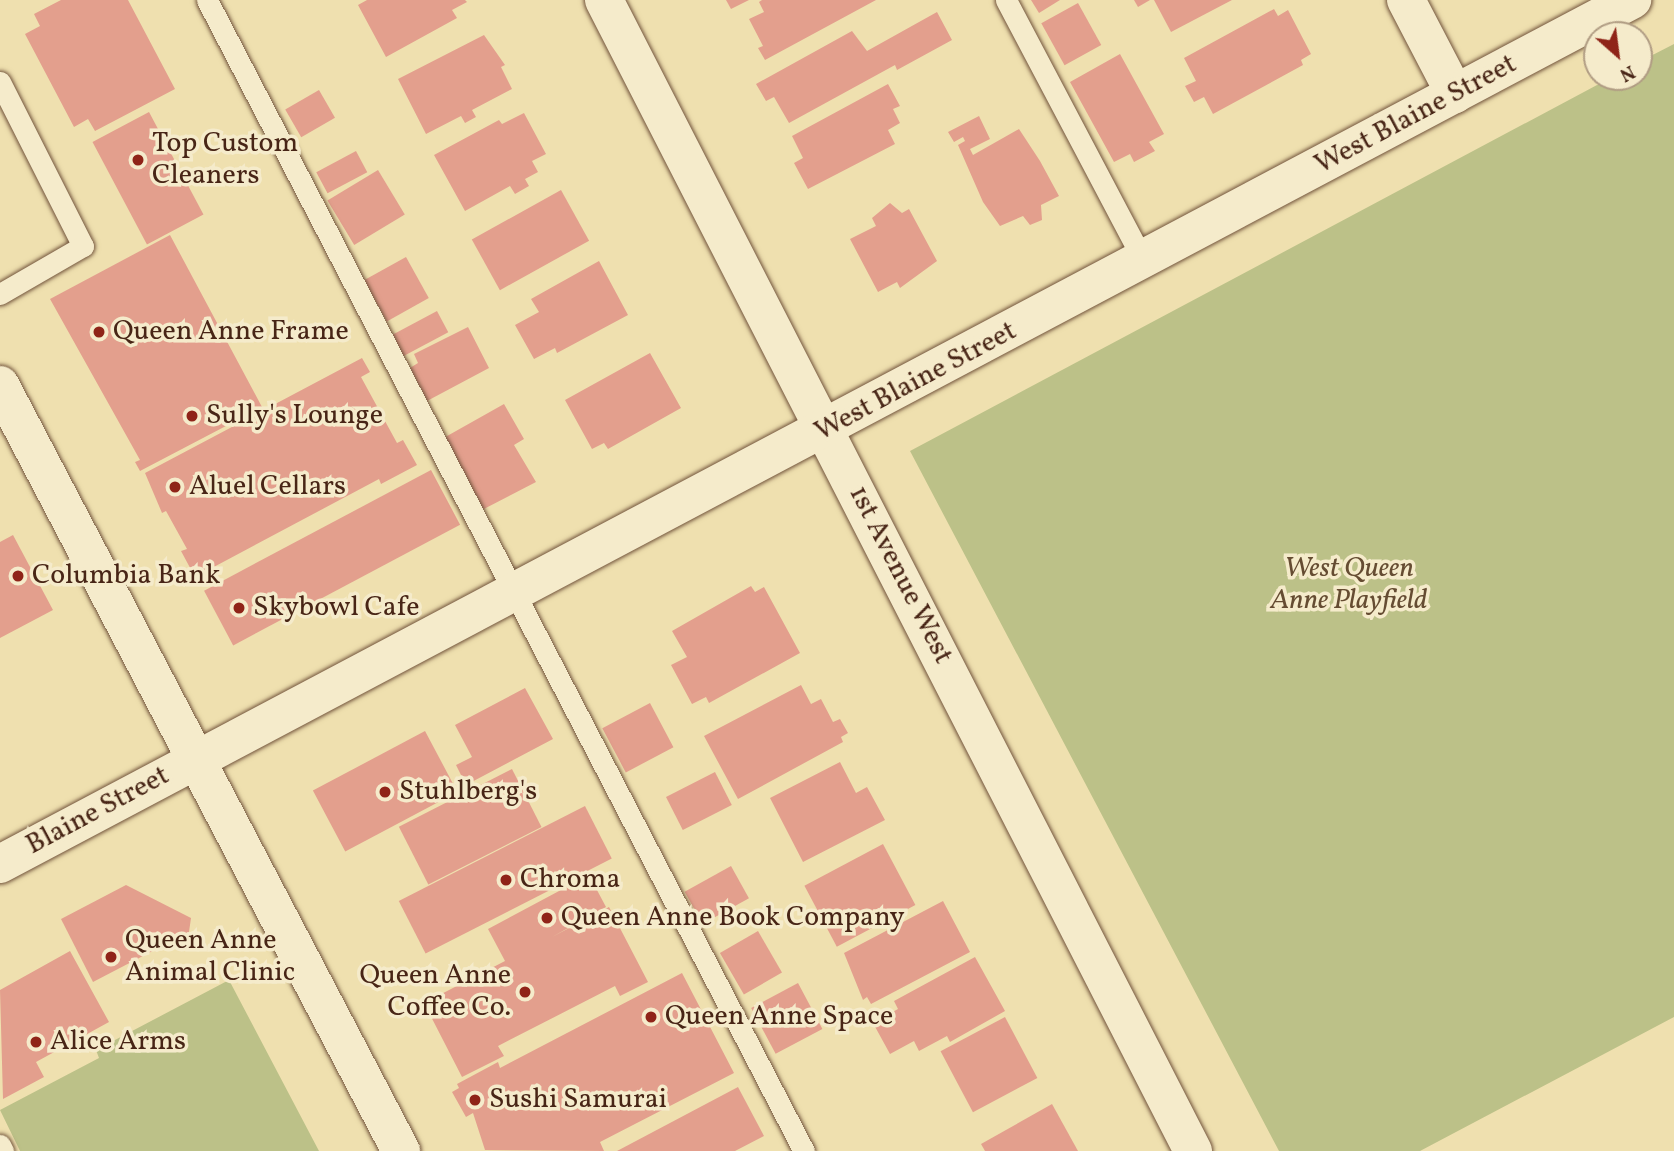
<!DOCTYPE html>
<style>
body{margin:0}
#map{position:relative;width:1674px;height:1151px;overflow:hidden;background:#efe0af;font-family:Vollkorn,serif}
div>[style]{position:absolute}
.green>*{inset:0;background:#bcc188}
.building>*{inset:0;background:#e39f8d;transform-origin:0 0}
.roads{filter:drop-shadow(0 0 2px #72543c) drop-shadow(0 0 2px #72543c)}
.lane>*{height:21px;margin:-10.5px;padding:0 10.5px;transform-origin:10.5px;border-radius:10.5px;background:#f5ebcb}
.street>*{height:38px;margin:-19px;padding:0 19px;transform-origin:19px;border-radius:19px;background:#f5ebcb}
.secondary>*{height:38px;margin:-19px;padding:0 19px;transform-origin:19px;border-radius:19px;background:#f5ebcb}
.dots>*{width:19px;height:19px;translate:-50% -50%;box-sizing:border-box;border:4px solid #f5ebcb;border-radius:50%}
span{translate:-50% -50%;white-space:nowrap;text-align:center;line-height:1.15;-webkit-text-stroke:7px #f5ebcb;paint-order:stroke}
.street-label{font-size:28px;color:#482516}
.poi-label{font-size:28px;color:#482516}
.left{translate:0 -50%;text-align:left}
.right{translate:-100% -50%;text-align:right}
.park-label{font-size:28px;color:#654c32;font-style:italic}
.north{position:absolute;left:1583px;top:21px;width:70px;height:70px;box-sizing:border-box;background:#f5ebcb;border:2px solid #b09c83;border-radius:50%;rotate:152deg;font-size:19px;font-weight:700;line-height:28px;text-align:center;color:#482516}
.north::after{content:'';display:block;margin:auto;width:24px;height:32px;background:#8f2418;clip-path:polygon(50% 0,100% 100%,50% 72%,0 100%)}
</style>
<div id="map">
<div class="green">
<div style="clip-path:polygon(1674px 44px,1674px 1017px,1420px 1151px,1279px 1151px,910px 451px,1612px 77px,1639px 77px,1639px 62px)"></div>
<div style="clip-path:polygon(229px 980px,319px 1151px,20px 1151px,0 1110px,99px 1058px,96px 1050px)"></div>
</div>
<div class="building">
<div style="clip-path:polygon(61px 0,128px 0,175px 89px,95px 131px,88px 119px,74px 127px,25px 34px,40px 26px,34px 14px)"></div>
<div style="clip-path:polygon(367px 0,465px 0,467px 2px,452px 10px,457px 18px,386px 57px,358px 5px)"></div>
<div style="clip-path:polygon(726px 0,749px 0,731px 9px)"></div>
<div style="clip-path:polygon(762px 0,876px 0,765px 60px,758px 48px,763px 46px,749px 19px,764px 12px,759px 2px)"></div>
<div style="clip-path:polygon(1031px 0,1060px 0,1039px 13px)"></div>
<div style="clip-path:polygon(1134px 0,1150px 0,1138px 7px)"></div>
<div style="clip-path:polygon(1154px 0,1232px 0,1171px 32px)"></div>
<div style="left:1078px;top:3px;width:48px;height:42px;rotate:61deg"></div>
<div style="clip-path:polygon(1274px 9px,1278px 16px,1288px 10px,1311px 54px,1301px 60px,1303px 65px,1213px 114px,1204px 97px,1194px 102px,1185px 86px,1196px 81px,1184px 58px)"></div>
<div style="clip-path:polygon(937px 12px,952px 40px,897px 70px,895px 65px,789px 123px,774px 97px,766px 101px,756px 84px,852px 31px,867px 51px)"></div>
<div style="clip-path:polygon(484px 35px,505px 65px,501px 67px,512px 89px,472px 110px,476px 117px,465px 123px,461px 116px,426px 134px,398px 79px)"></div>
<div style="clip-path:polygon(1120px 54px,1164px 134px,1149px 142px,1155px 151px,1134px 162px,1130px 154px,1114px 162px,1070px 82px)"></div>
<div style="clip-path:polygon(888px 84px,900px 106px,893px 109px,900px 123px,888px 130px,895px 144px,808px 189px,794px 163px,803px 158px,792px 136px)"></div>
<div style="left:319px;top:90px;width:32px;height:39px;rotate:60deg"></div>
<div style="left:149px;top:112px;width:116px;height:64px;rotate:62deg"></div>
<div style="clip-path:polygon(524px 113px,546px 154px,532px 161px,538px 172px,525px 179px,529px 186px,515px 194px,510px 186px,465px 211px,434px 155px,499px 120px,502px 124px)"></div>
<div style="clip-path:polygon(979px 116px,990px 139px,970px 149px,973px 155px,1019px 129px,1040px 161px,1059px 196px,1041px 205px,1042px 220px,1030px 225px,1023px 216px,1000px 226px,983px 202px,958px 145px,965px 141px,963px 137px,954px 142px,948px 132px)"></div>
<div style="left:356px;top:151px;width:24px;height:45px;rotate:62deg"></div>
<div style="left:378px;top:170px;width:52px;height:59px;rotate:59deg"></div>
<div style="left:561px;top:190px;width:58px;height:102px;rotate:61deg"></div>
<div style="clip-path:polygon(890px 203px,902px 213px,909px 209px,937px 261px,900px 288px,897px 282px,878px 292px,850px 239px,876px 226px,872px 218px)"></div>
<div style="clip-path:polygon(170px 235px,262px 407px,140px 471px,135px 462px,140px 460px,50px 299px)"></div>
<div style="left:406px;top:257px;width:47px;height:48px;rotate:61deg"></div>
<div style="clip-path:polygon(599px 261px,628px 315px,557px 353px,555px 348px,534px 359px,515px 325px,539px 312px,531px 299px)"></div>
<div style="left:437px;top:311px;width:24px;height:51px;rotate:62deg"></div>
<div style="clip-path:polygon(468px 327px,489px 368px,427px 401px,410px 368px,418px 363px,414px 354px)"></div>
<div style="clip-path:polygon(650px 353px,681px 408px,608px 449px,604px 443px,592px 449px,565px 400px)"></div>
<div style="clip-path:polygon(362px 358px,370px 372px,361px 377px,397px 443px,403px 440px,417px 465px,381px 484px,379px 479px,195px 577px,181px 551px,187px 549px,166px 511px,162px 513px,145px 473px)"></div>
<div style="clip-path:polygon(504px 404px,524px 439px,514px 445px,536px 482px,480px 511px,440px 440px)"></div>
<div style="left:431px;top:470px;width:62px;height:257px;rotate:62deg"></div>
<div style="clip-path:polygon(13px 535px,53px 610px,0 638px,0 542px)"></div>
<div style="clip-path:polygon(751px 586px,755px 592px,764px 587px,800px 653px,709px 703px,706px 697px,692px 704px,671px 665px,687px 657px,672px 631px)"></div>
<div style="clip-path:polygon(801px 685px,811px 704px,821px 699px,833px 722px,840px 719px,848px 733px,841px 737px,843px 742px,738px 799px,704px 736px)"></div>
<div style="clip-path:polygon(525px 688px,553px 739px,466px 785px,456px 765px,472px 757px,455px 725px)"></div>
<div style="left:650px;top:703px;width:50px;height:54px;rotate:62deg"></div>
<div style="left:425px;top:731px;width:69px;height:127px;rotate:62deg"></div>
<div style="clip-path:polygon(840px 762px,856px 793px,867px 787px,885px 820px,803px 862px,770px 798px)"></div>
<div style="left:512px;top:769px;width:65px;height:127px;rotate:63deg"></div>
<div style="left:715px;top:772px;width:37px;height:55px;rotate:63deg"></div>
<div style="left:585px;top:806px;width:59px;height:209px;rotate:63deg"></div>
<div style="left:883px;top:844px;width:69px;height:89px;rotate:62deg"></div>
<div style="left:731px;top:866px;width:37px;height:53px;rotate:61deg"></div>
<div style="clip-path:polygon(589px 875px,606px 907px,552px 937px,609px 907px,648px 982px,620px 996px,615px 986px,498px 1046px,504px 1056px,462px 1077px,424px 1003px,505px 961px,488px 929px)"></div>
<div style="clip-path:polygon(126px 885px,191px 918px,189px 932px,93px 982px,61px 919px)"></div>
<div style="clip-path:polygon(943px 901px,970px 952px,871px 1004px,867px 997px,863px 1000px,844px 953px)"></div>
<div style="left:758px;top:931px;width:48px;height:44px;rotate:60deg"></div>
<div style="clip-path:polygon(70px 951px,109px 1022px,36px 1062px,44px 1077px,3px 1099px,0 990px)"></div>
<div style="clip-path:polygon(975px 957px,1005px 1011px,950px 1042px,947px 1036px,919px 1051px,914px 1041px,890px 1054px,873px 1023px,898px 1009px,894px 1001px)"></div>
<div style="clip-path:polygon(682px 973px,734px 1073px,600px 1142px,604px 1151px,485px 1150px,473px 1113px,466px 1117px,452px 1092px,459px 1088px,457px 1084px,498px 1062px,500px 1068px)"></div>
<div style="left:798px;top:983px;width:52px;height:53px;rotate:62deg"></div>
<div style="left:1005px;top:1017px;width:69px;height:73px;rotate:62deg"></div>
<div style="clip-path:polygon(738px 1087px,764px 1136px,735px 1151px,617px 1151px)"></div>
<div style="clip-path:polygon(1052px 1104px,1078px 1151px,985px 1151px,981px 1144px)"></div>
</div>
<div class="roads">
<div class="lane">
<div style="left:207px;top:0;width:1297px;rotate:62.59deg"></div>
<div style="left:1006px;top:0;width:296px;rotate:62.2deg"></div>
<div style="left:0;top:82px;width:184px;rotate:63.2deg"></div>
<div style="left:83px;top:246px;width:96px;rotate:150deg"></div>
<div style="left:0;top:1145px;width:7px;rotate:63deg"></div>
</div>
<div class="street">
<div style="left:604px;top:0;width:1293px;rotate:62.9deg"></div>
<div style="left:1406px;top:0;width:106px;rotate:62.5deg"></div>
<div style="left:0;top:864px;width:1847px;rotate:-27.9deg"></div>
</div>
<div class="secondary">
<div style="left:0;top:385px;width:865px;rotate:62.37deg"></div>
</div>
</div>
<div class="dots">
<div style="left:138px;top:160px;background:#8f2418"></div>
<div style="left:99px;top:332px;background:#8f2418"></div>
<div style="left:192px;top:416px;background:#8f2418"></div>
<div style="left:175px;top:487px;background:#8f2418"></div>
<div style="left:18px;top:576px;background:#8f2418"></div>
<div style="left:239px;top:608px;background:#8f2418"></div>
<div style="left:385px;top:792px;background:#8f2418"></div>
<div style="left:506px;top:880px;background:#8f2418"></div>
<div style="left:547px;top:918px;background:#8f2418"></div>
<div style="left:111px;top:957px;background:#8f2418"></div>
<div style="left:525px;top:992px;background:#8f2418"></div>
<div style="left:651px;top:1017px;background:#8f2418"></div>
<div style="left:36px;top:1042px;background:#8f2418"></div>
<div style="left:475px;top:1100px;background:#8f2418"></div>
</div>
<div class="street-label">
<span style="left:1416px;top:115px;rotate:-28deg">West Blaine Street</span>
<span style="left:916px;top:382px;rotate:-28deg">West Blaine Street</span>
<span style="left:900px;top:575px;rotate:63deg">1st Avenue West</span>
<span style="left:98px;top:811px;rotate:-28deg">Blaine Street</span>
</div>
<div class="poi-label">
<span class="left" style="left:152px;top:160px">Top Custom<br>Cleaners</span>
<span class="left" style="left:113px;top:332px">Queen Anne Frame</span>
<span class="left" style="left:206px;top:416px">Sully's Lounge</span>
<span class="left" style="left:189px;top:487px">Aluel Cellars</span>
<span class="left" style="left:32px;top:576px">Columbia Bank</span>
<span class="left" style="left:253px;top:608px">Skybowl Cafe</span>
<span class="left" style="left:399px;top:792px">Stuhlberg's</span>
<span class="left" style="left:520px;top:880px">Chroma</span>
<span class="left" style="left:561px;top:918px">Queen Anne Book Company</span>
<span class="left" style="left:125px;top:957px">Queen Anne<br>Animal Clinic</span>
<span class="right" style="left:511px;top:992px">Queen Anne<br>Coffee Co.</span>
<span class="left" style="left:665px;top:1017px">Queen Anne Space</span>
<span class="left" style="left:50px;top:1042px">Alice Arms</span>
<span class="left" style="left:489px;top:1100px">Sushi Samurai</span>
</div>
<div class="park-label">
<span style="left:1349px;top:585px">West Queen<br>Anne Playfield</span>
</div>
<div class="north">N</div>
</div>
